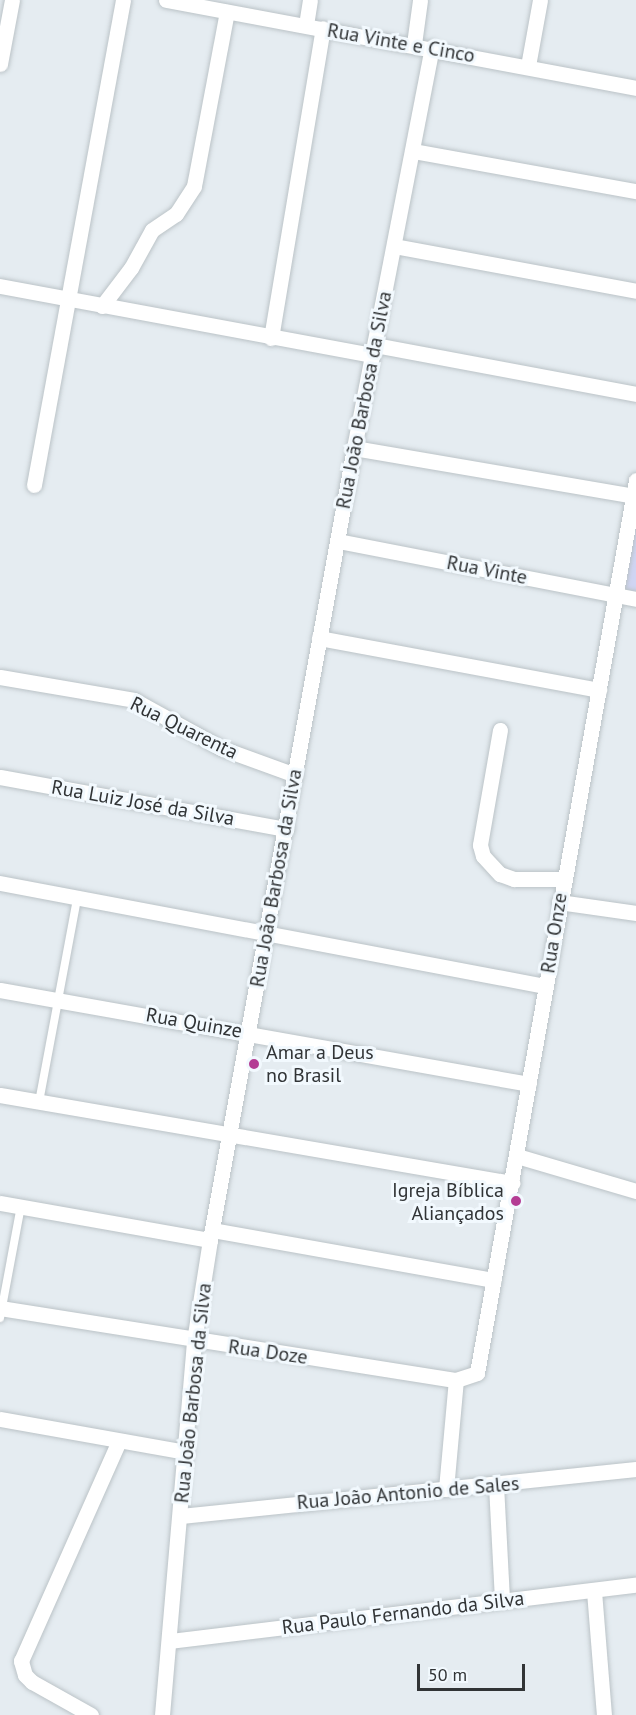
<!DOCTYPE html>
<meta charset="utf-8">
<style>
body{margin:0}
#map{position:relative;width:636px;height:1715px;overflow:hidden;background:#e5ecf1;font-family:"PT Sans",sans-serif}
div>[style]{position:absolute}
.green>*{inset:0;background:#d0d5f3}
.roads{filter:drop-shadow(0 0 2px #bbc3c7) drop-shadow(0 0 2px #bbc3c7)}
.service>*{height:8px;margin:-4px;padding:0 4px;transform-origin:4px;border-radius:4px;background:#fff}
.minor>*{height:15px;margin:-7.5px;padding:0 7.5px;transform-origin:7.5px;border-radius:7.5px;background:#fff}
.dots>*{width:16px;height:16px;translate:-50% -50%;box-sizing:border-box;border:3px solid #f2f9fe;border-radius:50%}
span{translate:-50% -50%;white-space:nowrap;text-align:center;line-height:1.15;-webkit-text-stroke:6px #f2f9fe;paint-order:stroke}
.street-label{font-size:20px;color:#313436}
.poi-label{font-size:20px;color:#313436}
.left{translate:0 -50%;text-align:left}
.right{translate:-100% -50%;text-align:right}
.scale{position:absolute;left:417px;top:1664px;width:108px;height:27px;box-sizing:border-box;border:3px solid #313436;border-top:0;padding-left:8px;font-size:18px;line-height:21px;white-space:nowrap;color:#313436;-webkit-text-stroke:4px #f2f9fe;paint-order:stroke}
</style>
<div id="map">
<div class="green">
<div style="clip-path:polygon(636px 523px,636px 591px,625px 590px)"></div>
</div>
<div class="roads">
<div class="service">
<div style="left:39px;top:1102px;width:208px;rotate:-79.4deg"></div>
<div style="left:0;top:1318px;width:114px;rotate:-79.4deg"></div>
</div>
<div class="minor">
<div style="left:166px;top:0;width:478px;rotate:10.6deg"></div>
<div style="left:306px;top:25px;width:25px;rotate:-81deg"></div>
<div style="left:414px;top:44px;width:44px;rotate:-82.2deg"></div>
<div style="left:0;top:64px;width:65px;rotate:-79.4deg"></div>
<div style="left:528px;top:66px;width:67px;rotate:-79.7deg"></div>
<div style="left:413px;top:151px;width:227px;rotate:10.2deg"></div>
<div style="left:394px;top:246px;width:246px;rotate:10.5deg"></div>
<div style="left:0;top:286px;width:379px;rotate:10.5deg"></div>
<div style="left:102px;top:306px;width:48px;rotate:-52.7deg"></div>
<div style="left:131px;top:268px;width:43px;rotate:-61.1deg"></div>
<div style="left:152px;top:230px;width:29px;rotate:-34deg"></div>
<div style="left:176px;top:214px;width:33px;rotate:-57deg"></div>
<div style="left:194px;top:186px;width:177px;rotate:-79.3deg"></div>
<div style="left:271px;top:338px;width:314px;rotate:-80.5deg"></div>
<div style="left:375px;top:345px;width:266px;rotate:10.6deg"></div>
<div style="left:354px;top:448px;width:284px;rotate:9.7deg"></div>
<div style="left:34px;top:485px;width:493px;rotate:-79.6deg"></div>
<div style="left:338px;top:541px;width:304px;rotate:11deg"></div>
<div style="left:319px;top:638px;width:285px;rotate:10.5deg"></div>
<div style="left:0;top:677px;width:136px;rotate:9.7deg"></div>
<div style="left:134px;top:700px;width:99px;rotate:28.9deg"></div>
<div style="left:221px;top:748px;width:79px;rotate:20deg"></div>
<div style="left:500px;top:730px;width:117px;rotate:99.9deg"></div>
<div style="left:480px;top:845px;width:11px;rotate:75deg"></div>
<div style="left:483px;top:856px;width:25px;rotate:47deg"></div>
<div style="left:500px;top:874px;width:15px;rotate:20deg"></div>
<div style="left:514px;top:879px;width:49px"></div>
<div style="left:0;top:777px;width:291px;rotate:10.3deg"></div>
<div style="left:0;top:883px;width:555px;rotate:10.7deg"></div>
<div style="left:559px;top:902px;width:78px;rotate:8.1deg"></div>
<div style="left:0;top:990px;width:537px;rotate:10.08deg"></div>
<div style="left:0;top:1095px;width:520px;rotate:9.75deg"></div>
<div style="left:517px;top:1156px;width:124px;rotate:16.4deg"></div>
<div style="left:0;top:1203px;width:213px;rotate:10deg"></div>
<div style="left:212px;top:1230px;width:286px;rotate:10.1deg"></div>
<div style="left:0;top:1308px;width:462px;rotate:9deg"></div>
<div style="left:456px;top:1380px;width:22px;rotate:-18deg"></div>
<div style="left:477px;top:1373px;width:907px;rotate:-79.9deg"></div>
<div style="left:0;top:1419px;width:189px;rotate:10.1deg"></div>
<div style="left:496px;top:1485px;width:116px;rotate:87deg"></div>
<div style="left:446px;top:1489px;width:109px;rotate:-84.8deg"></div>
<div style="left:181px;top:1516px;width:457px;rotate:-5.9deg"></div>
<div style="left:594px;top:1591px;width:124px;rotate:85.4deg"></div>
<div style="left:170px;top:1641px;width:469px;rotate:-6.9deg"></div>
<div style="left:91px;top:1715px;width:68px;rotate:-150.8deg"></div>
<div style="left:32px;top:1682px;width:10px;rotate:-135deg"></div>
<div style="left:25px;top:1675px;width:15px;rotate:-106deg"></div>
<div style="left:21px;top:1661px;width:241px;rotate:-66deg"></div>
<div style="left:162px;top:1715px;width:375px;rotate:-85.1deg"></div>
<div style="left:194px;top:1341px;width:102px;rotate:-81deg"></div>
<div style="left:210px;top:1240px;width:805px;rotate:-79.7deg"></div>
<div style="left:354px;top:448px;width:408px;rotate:-79deg"></div>
</div>
</div>
<div class="dots">
<div style="left:254px;top:1064px;background:#b43d94"></div>
<div style="left:516px;top:1201px;background:#b43d94"></div>
</div>
<div class="street-label">
<span style="left:401px;top:43px;rotate:10deg">Rua Vinte e Cinco</span>
<span style="left:364px;top:400px;rotate:-79deg">Rua João Barbosa da Silva</span>
<span style="left:487px;top:570px;rotate:11deg">Rua Vinte</span>
<span style="left:184px;top:728px;rotate:26deg">Rua Quarenta</span>
<span style="left:143px;top:803px;rotate:10deg">Rua Luiz José da Silva</span>
<span style="left:276px;top:878px;rotate:-80deg">Rua João Barbosa da Silva</span>
<span style="left:554px;top:933px;rotate:-81deg">Rua Onze</span>
<span style="left:194px;top:1023px;rotate:10deg">Rua Quinze</span>
<span style="left:268px;top:1352px;rotate:8deg">Rua Doze</span>
<span style="left:193px;top:1393px;rotate:-84deg">Rua João Barbosa da Silva</span>
<span style="left:408px;top:1493px;rotate:-5deg">Rua João Antonio de Sales</span>
<span style="left:403px;top:1613px;rotate:-7deg">Rua Paulo Fernando da Silva</span>
</div>
<div class="poi-label">
<span class="left" style="left:266px;top:1064px">Amar a Deus<br>no Brasil</span>
<span class="right" style="left:504px;top:1202px">Igreja Bíblica<br>Aliançados</span>
</div>
<div class="scale">50 m</div>
</div>
